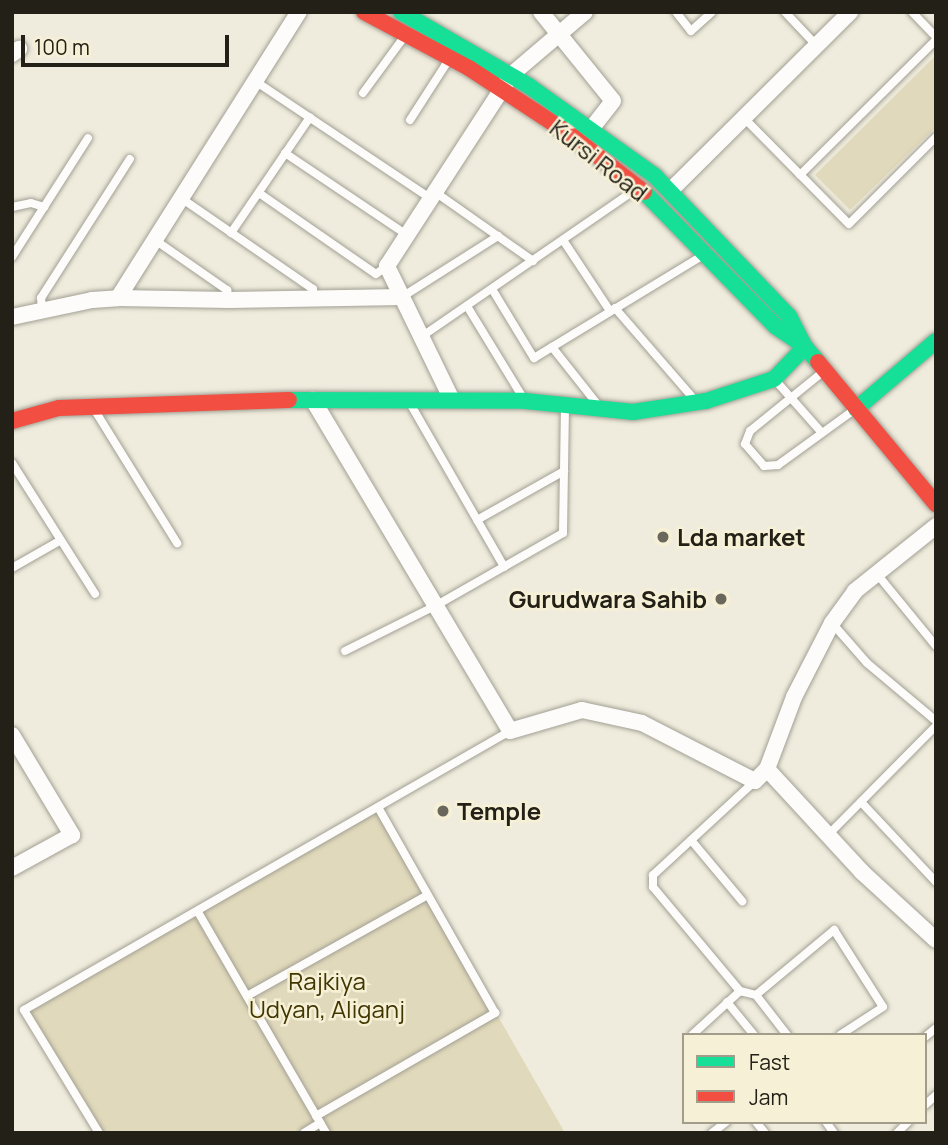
<!DOCTYPE html>
<style>
body{margin:0}
#map{position:relative;width:948px;height:1145px;overflow:hidden;background:#efecdd;font-family:Manrope,sans-serif}
div>[style]{position:absolute}
.green>*{inset:0;background:#e1d9bb}
.roads{filter:drop-shadow(0 0 2px #a2a094) drop-shadow(0 0 2px #a2a094)}
.lane>*{height:8px;margin:-4px;padding:0 4px;transform-origin:4px;border-radius:4px;background:#fdfcfa}
.street>*{height:16px;margin:-8px;padding:0 8px;transform-origin:8px;border-radius:8px;background:#fdfcfa}
.fast>*{height:16px;margin:-8px;padding:0 8px;transform-origin:8px;border-radius:8px;background:#16e098}
.jam>*{height:16px;margin:-8px;padding:0 8px;transform-origin:8px;border-radius:8px;background:#f24e42}
.dots>*{width:19px;height:19px;translate:-50% -50%;box-sizing:border-box;border:4px solid #f6f0d6;border-radius:50%}
span{translate:-50% -50%;white-space:nowrap;text-align:center;line-height:1.15;-webkit-text-stroke:5px #f6f0d6;paint-order:stroke}
.street-label{font-size:24px;color:#232117}
.poi-label{font-size:24px;color:#232117;font-weight:700}
.left{translate:0 -50%;text-align:left}
.right{translate:-100% -50%;text-align:right}
.park-label{font-size:24px;color:#423600}
.frame{position:absolute;inset:0;border:14px solid #232117;pointer-events:none}
.legend{position:absolute;left:682px;top:1033px;width:245px;height:91px;box-sizing:border-box;background:#f6f0d6;border:2px solid #a29d8a;margin:0;padding:9px 12px;list-style:none;font-size:21px;color:#232117}
.legend li{display:flex;align-items:center;gap:14px;height:35px}
.legend b{width:35px;border:2px solid #a29d8a}
.scale{position:absolute;left:21px;top:35px;width:208px;height:32px;box-sizing:border-box;border:4px solid #232117;border-top:0;padding-left:9px;font-size:21px;line-height:24px;white-space:nowrap;color:#232117;-webkit-text-stroke:5px #f6f0d6;paint-order:stroke}
</style>
<div id="map">
<div class="green">
<div style="clip-path:polygon(936px 55px,936px 127px,850px 210px,815px 175px)"></div>
<div style="clip-path:polygon(378px 807px,565px 1133px,98px 1133px,24px 1010px)"></div>
</div>
<div class="roads">
<div class="lane">
<div style="left:676px;top:12px;width:24px;rotate:52deg"></div>
<div style="left:691px;top:31px;width:28px;rotate:-42deg"></div>
<div style="left:785px;top:12px;width:47px;rotate:46.7deg"></div>
<div style="left:912px;top:12px;width:35px;rotate:46deg"></div>
<div style="left:255px;top:81px;width:212px;rotate:33.8deg"></div>
<div style="left:363px;top:93px;width:69px;rotate:-53.8deg"></div>
<div style="left:744px;top:118px;width:149px;rotate:45.3deg"></div>
<div style="left:849px;top:224px;width:123px;rotate:-45deg"></div>
<div style="left:410px;top:120px;width:70px;rotate:-57.2deg"></div>
<div style="left:285px;top:153px;width:147px;rotate:33.9deg"></div>
<div style="left:800px;top:175px;width:192px;rotate:-44.8deg"></div>
<div style="left:435px;top:192px;width:120px;rotate:35.1deg"></div>
<div style="left:259px;top:193px;width:142px;rotate:34.7deg"></div>
<div style="left:376px;top:274px;width:14px;rotate:-36deg"></div>
<div style="left:181px;top:198px;width:160px;rotate:34.6deg"></div>
<div style="left:313px;top:289px;width:10px;rotate:90deg"></div>
<div style="left:12px;top:207px;width:19px;rotate:-12deg"></div>
<div style="left:31px;top:203px;width:14px;rotate:17deg"></div>
<div style="left:231px;top:233px;width:140px;rotate:-55.7deg"></div>
<div style="left:155px;top:240px;width:88px;rotate:34.8deg"></div>
<div style="left:227px;top:290px;width:10px;rotate:79deg"></div>
<div style="left:563px;top:240px;width:85px;rotate:56.5deg"></div>
<div style="left:12px;top:257px;width:141px;rotate:-57.4deg"></div>
<div style="left:492px;top:289px;width:81px;rotate:58.7deg"></div>
<div style="left:534px;top:358px;width:200px;rotate:-31.3deg"></div>
<div style="left:402px;top:297px;width:114px;rotate:-32.4deg"></div>
<div style="left:467px;top:306px;width:105px;rotate:58.6deg"></div>
<div style="left:615px;top:308px;width:119px;rotate:49.1deg"></div>
<div style="left:42px;top:311px;width:13px;rotate:-94deg"></div>
<div style="left:41px;top:298px;width:165px;rotate:-57.4deg"></div>
<div style="left:421px;top:337px;width:263px;rotate:-34.5deg"></div>
<div style="left:552px;top:347px;width:74px;rotate:51.6deg"></div>
<div style="left:824px;top:371px;width:95px;rotate:141deg"></div>
<div style="left:750px;top:431px;width:14px;rotate:111deg"></div>
<div style="left:745px;top:444px;width:29px;rotate:49deg"></div>
<div style="left:764px;top:466px;width:14px;rotate:-4deg"></div>
<div style="left:778px;top:465px;width:94px;rotate:-35.9deg"></div>
<div style="left:776px;top:381px;width:69px;rotate:48.5deg"></div>
<div style="left:411px;top:405px;width:187px;rotate:60.1deg"></div>
<div style="left:94px;top:409px;width:158px;rotate:58.2deg"></div>
<div style="left:12px;top:463px;width:155px;rotate:57.6deg"></div>
<div style="left:477px;top:520px;width:100px;rotate:-29.4deg"></div>
<div style="left:12px;top:568px;width:56px;rotate:-29.7deg"></div>
<div style="left:877px;top:574px;width:93px;rotate:50.7deg"></div>
<div style="left:832px;top:623px;width:53px;rotate:48.8deg"></div>
<div style="left:867px;top:663px;width:90px;rotate:40deg"></div>
<div style="left:345px;top:651px;width:101px;rotate:-26.6deg"></div>
<div style="left:435px;top:606px;width:147px;rotate:-29.7deg"></div>
<div style="left:563px;top:533px;width:127px;rotate:-89.1deg"></div>
<div style="left:755px;top:781px;width:139px;rotate:137.3deg"></div>
<div style="left:653px;top:875px;width:12px;rotate:90deg"></div>
<div style="left:653px;top:887px;width:136px;rotate:50.1deg"></div>
<div style="left:740px;top:991px;width:16px;rotate:14deg"></div>
<div style="left:756px;top:995px;width:102px;rotate:-39.8deg"></div>
<div style="left:834px;top:930px;width:91px;rotate:57.5deg"></div>
<div style="left:883px;top:1007px;width:51px;rotate:146.9deg"></div>
<div style="left:861px;top:802px;width:110px;rotate:46.8deg"></div>
<div style="left:828px;top:835px;width:153px;rotate:-45.3deg"></div>
<div style="left:691px;top:840px;width:80px;rotate:50.1deg"></div>
<div style="left:198px;top:912px;width:255px;rotate:59.9deg"></div>
<div style="left:756px;top:995px;width:51px;rotate:52.2deg"></div>
<div style="left:247px;top:996px;width:207px;rotate:-29.2deg"></div>
<div style="left:727px;top:1002px;width:43px;rotate:50.7deg"></div>
<div style="left:692px;top:1035px;width:65px;rotate:-42.5deg"></div>
<div style="left:925px;top:1037px;width:14px;rotate:-39deg"></div>
<div style="left:925px;top:1105px;width:15px;rotate:-42deg"></div>
<div style="left:316px;top:1116px;width:207px;rotate:-29.9deg"></div>
<div style="left:495px;top:1013px;width:237px;rotate:-119.6deg"></div>
<div style="left:756px;top:1122px;width:14px;rotate:51deg"></div>
<div style="left:826px;top:1122px;width:14px;rotate:54deg"></div>
<div style="left:99px;top:1133px;width:144px;rotate:-121.4deg"></div>
<div style="left:24px;top:1010px;width:560px;rotate:-29.86deg"></div>
<div style="left:304px;top:1133px;width:19px;rotate:-32deg"></div>
<div style="left:712px;top:1133px;width:18px;rotate:-38deg"></div>
<div style="left:897px;top:1133px;width:16px;rotate:-45deg"></div>
</div>
<div class="street">
<div style="left:541px;top:12px;width:114px;rotate:51deg"></div>
<div style="left:613px;top:101px;width:36px;rotate:128deg"></div>
<div style="left:12px;top:54px;width:9px;rotate:-36deg"></div>
<div style="left:670px;top:191px;width:254px;rotate:-44.8deg"></div>
<div style="left:118px;top:298px;width:338px;rotate:-57.7deg"></div>
<div style="left:12px;top:317px;width:82px;rotate:-12deg"></div>
<div style="left:92px;top:300px;width:26px;rotate:-4deg"></div>
<div style="left:118px;top:298px;width:111px;rotate:1deg"></div>
<div style="left:229px;top:300px;width:173px;rotate:-1deg"></div>
<div style="left:313px;top:400px;width:385px;rotate:59.2deg"></div>
<div style="left:510px;top:731px;width:75px;rotate:-16.3deg"></div>
<div style="left:582px;top:710px;width:61px;rotate:12.2deg"></div>
<div style="left:642px;top:723px;width:127px;rotate:27.2deg"></div>
<div style="left:755px;top:781px;width:17px;rotate:-45deg"></div>
<div style="left:767px;top:769px;width:77px;rotate:-69.4deg"></div>
<div style="left:794px;top:697px;width:83px;rotate:-62.8deg"></div>
<div style="left:832px;top:623px;width:39px;rotate:-54deg"></div>
<div style="left:855px;top:591px;width:104px;rotate:-38.7deg"></div>
<div style="left:452px;top:400px;width:149px;rotate:-115.9deg"></div>
<div style="left:387px;top:266px;width:228px;rotate:-57deg"></div>
<div style="left:511px;top:75px;width:97px;rotate:-40.4deg"></div>
<div style="left:12px;top:735px;width:117px;rotate:59deg"></div>
<div style="left:72px;top:835px;width:68px;rotate:151.2deg"></div>
<div style="left:767px;top:769px;width:140px;rotate:47.3deg"></div>
<div style="left:862px;top:872px;width:100px;rotate:42.6deg"></div>
</div>
<div class="fast">
<div style="left:401px;top:12px;width:148px;rotate:30deg"></div>
<div style="left:529px;top:86px;width:155px;rotate:35.5deg"></div>
<div style="left:655px;top:176px;width:194px;rotate:46.3deg"></div>
<div style="left:789px;top:316px;width:35px;rotate:63deg"></div>
<div style="left:805px;top:347px;width:20px;rotate:49deg"></div>
<div style="left:644px;top:192px;width:187px;rotate:45.6deg"></div>
<div style="left:775px;top:326px;width:34px;rotate:34deg"></div>
<div style="left:289px;top:400px;width:236px;rotate:0.2deg"></div>
<div style="left:525px;top:401px;width:109px;rotate:5.8deg"></div>
<div style="left:633px;top:412px;width:74px;rotate:-8.6deg"></div>
<div style="left:706px;top:401px;width:71px;rotate:-17.9deg"></div>
<div style="left:774px;top:379px;width:45px;rotate:-45.9deg"></div>
<div style="left:856px;top:409px;width:105px;rotate:-40.4deg"></div>
</div>
<div class="jam">
<div style="left:364px;top:12px;width:119px;rotate:28.1deg"></div>
<div style="left:469px;top:68px;width:118px;rotate:33.3deg"></div>
<div style="left:568px;top:133px;width:96px;rotate:37.8deg"></div>
<div style="left:818px;top:362px;width:185px;rotate:50.3deg"></div>
<div style="left:12px;top:421px;width:49px;rotate:-15.5deg"></div>
<div style="left:59px;top:408px;width:230px;rotate:-2deg"></div>
</div>
</div>
<div class="dots">
<div style="left:663px;top:537px;background:#6a685c"></div>
<div style="left:721px;top:599px;background:#6a685c"></div>
<div style="left:443px;top:811px;background:#6a685c"></div>
</div>
<div class="street-label">
<span style="left:599px;top:160px;rotate:38deg">Kursi Road</span>
</div>
<div class="poi-label">
<span class="left" style="left:677px;top:537px">Lda market</span>
<span class="right" style="left:707px;top:599px">Gurudwara Sahib</span>
<span class="left" style="left:457px;top:811px">Temple</span>
</div>
<div class="park-label">
<span style="left:327px;top:995px">Rajkiya<br>Udyan, Aliganj</span>
</div>
<div class="frame"></div>
<ul class="legend">
<li><b style="height:9px;background:#16e098"></b>Fast</li>
<li><b style="height:9px;background:#f24e42"></b>Jam</li>
</ul>
<div class="scale">100 m</div>
</div>
